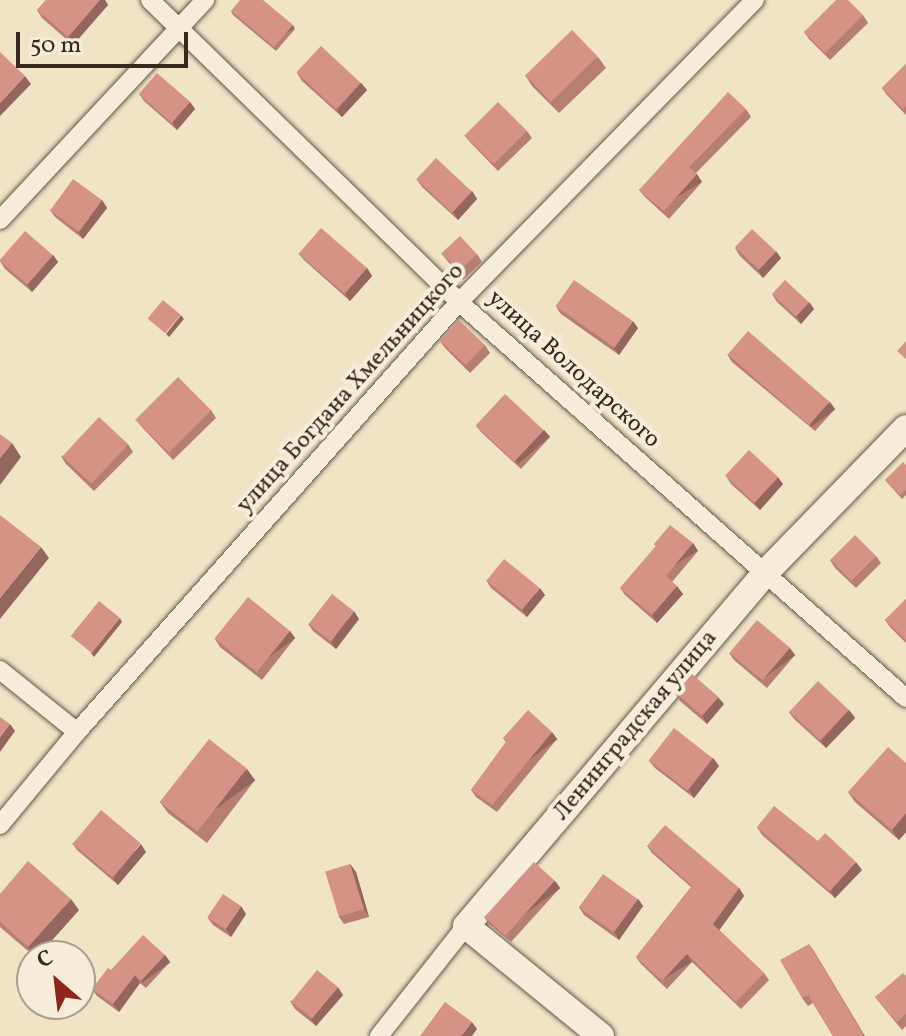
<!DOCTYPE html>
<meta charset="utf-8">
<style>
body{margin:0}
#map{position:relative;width:906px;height:1036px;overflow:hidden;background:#f0e3c6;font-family:Vollkorn,serif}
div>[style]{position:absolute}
.roads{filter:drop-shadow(0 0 2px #635848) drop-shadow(0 0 2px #635848)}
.street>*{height:18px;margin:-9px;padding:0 9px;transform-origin:9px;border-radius:9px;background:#f5edda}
.secondary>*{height:26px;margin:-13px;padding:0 13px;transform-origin:13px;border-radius:13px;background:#f5edda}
.wall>*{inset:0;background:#b77e74}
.shaded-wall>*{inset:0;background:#95665e;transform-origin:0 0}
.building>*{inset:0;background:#d59287;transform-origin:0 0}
span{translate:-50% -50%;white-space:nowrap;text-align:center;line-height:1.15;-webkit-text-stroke:8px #f5edda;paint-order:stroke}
.street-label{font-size:24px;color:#342a1e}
.north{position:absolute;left:16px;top:940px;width:80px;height:80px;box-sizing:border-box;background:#f5edda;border:2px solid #a89f8f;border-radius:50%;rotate:332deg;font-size:22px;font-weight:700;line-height:32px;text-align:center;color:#342a1e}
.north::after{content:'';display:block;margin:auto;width:28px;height:36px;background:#8f2418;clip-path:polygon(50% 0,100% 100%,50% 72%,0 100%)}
.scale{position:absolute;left:16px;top:32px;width:172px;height:36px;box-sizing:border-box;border:4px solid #342a1e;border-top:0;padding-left:10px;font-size:24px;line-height:28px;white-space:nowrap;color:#342a1e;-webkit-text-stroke:6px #f5edda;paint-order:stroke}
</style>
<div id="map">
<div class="roads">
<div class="street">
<div style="left:150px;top:0;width:432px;rotate:44.3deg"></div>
<div style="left:459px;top:302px;width:597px;rotate:41.54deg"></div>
<div style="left:0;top:220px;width:301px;rotate:-47deg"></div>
<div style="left:0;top:670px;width:99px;rotate:38.8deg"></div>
<div style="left:0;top:825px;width:121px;rotate:-50.4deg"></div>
<div style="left:77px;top:732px;width:575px;rotate:-48.38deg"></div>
<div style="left:459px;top:302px;width:423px;rotate:-45.6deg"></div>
<div style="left:379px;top:1036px;width:140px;rotate:-51.7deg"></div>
</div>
<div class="secondary">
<div style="left:601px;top:1036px;width:174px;rotate:-140.8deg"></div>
<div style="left:466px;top:926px;width:463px;rotate:-49.7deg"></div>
<div style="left:765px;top:573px;width:202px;rotate:-45.8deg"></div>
</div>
</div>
<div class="wall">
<div style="clip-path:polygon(46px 0,105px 0,108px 5px,73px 45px,42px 18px,37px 10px)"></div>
<div style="clip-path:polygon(231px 11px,295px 29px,276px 51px,233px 15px)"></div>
<div style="clip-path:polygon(863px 15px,868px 23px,830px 60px,809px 39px,804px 32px)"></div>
<div style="clip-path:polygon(598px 57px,606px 68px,559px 113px,532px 86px,525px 75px)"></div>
<div style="clip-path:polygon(906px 64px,906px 115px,887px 95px,882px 88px)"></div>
<div style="clip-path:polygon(297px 73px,361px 83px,367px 90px,342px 117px,302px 81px)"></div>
<div style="clip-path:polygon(139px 94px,190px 102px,195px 109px,177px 130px,144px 101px)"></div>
<div style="clip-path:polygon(746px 109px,751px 117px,696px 173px,702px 182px,669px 219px,645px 197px,639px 190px)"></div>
<div style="clip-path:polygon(527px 131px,532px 138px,498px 171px,470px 142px,464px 135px)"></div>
<div style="clip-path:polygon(417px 180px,472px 191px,477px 199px,458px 220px,422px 187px)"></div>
<div style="clip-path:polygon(102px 200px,107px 208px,83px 239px,55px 217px,50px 210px)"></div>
<div style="clip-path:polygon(735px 248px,781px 258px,763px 278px,740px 256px)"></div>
<div style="clip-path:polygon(298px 253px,367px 268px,372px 276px,350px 301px,304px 260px)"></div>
<div style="clip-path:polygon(441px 253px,477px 254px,482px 262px,463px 280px)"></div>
<div style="clip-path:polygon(53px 255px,58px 262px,32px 292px,5px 269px,0 261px)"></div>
<div style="clip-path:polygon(772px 294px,809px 302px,814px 309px,801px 324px,777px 302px)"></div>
<div style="clip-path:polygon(556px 307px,638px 328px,619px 355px,561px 314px)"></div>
<div style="clip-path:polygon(440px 341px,485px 345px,490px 353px,470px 373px,445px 348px)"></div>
<div style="clip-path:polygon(727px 354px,835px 409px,815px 431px,732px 362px)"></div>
<div style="clip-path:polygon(211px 410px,216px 418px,173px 460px,141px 426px,135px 419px)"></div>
<div style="clip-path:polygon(476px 426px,544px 430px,550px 437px,521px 469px,482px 433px)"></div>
<div style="clip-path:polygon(128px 444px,133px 452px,94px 491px,66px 464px,61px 456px)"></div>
<div style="clip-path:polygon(906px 465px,906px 495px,902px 499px,885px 480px)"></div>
<div style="clip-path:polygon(726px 476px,783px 484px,760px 510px,731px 484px)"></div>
<div style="clip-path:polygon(693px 543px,698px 551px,672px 582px,683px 594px,657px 623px,625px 595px,620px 588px,656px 546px,654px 544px)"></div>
<div style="clip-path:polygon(876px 556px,881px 563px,856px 588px,835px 568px,830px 560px)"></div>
<div style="clip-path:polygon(486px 580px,545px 595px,527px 617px,491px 588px)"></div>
<div style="clip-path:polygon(906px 599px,906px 643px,890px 627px,885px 620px)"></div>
<div style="clip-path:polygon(359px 619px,336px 649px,313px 631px,308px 624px)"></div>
<div style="clip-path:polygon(290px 631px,295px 638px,262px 680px,220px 647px,215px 639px)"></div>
<div style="clip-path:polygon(729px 653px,795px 655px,767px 688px,734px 660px)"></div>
<div style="clip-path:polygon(675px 693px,724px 704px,707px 724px,680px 701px)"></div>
<div style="clip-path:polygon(849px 710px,855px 718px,826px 748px,794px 719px,789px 712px)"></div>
<div style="clip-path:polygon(503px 738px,557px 739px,497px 812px,476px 797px,471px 790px,506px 742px)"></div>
<div style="clip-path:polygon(713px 758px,719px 766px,694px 798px,655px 768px,649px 761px)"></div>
<div style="clip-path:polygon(906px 763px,906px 832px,899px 840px,855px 802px,848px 792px)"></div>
<div style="clip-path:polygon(255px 780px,207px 843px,168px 813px,160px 802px)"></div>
<div style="clip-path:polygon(757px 827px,818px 841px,862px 870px,835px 898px,762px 835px)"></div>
<div style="clip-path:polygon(72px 843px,146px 852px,118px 885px,77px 850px)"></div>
<div style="clip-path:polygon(647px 846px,739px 888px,744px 896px,719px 930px,764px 973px,769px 980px,741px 1009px,692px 962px,667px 989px,641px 964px,636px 957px,691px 887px,652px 853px)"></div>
<div style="clip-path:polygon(350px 864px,356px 872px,369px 917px,344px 924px,339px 917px)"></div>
<div style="clip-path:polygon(555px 881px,560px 888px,511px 942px,490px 925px,484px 917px)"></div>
<div style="clip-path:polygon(0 894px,79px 910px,38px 956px,34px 956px,0 927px)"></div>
<div style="clip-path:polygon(638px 899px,643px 906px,619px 940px,584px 915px,579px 907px)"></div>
<div style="clip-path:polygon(246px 914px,231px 937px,213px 925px,208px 918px)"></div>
<div style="clip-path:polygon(809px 944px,814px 951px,865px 1036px,833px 1036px,813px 1003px,808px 1006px,802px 998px)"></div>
<div style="clip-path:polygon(165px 955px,170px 962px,146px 988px,140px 983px,119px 1012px,97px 996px,92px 989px,111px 970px)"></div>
<div style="clip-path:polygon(906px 976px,906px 1026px,902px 1030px,875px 997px)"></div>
<div style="clip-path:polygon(343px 995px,316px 1026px,295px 1009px,290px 1001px)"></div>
</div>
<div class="shaded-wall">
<div style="clip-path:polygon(100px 0,105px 0,108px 5px,73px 45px,68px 37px)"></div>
<div style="left:293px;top:25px;width:4px;height:29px;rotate:63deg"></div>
<div style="clip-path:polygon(25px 76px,31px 84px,0 116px,0 103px)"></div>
<div style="clip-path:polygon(361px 83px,367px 90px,342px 117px,337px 110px)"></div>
<div style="clip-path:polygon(190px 102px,195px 109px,177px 130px,172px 122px)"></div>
<div style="left:697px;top:174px;width:9px;height:50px;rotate:58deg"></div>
<div style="clip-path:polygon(472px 191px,477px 199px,458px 220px,453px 212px)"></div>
<div style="clip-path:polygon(102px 200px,107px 208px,83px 239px,78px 231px)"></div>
<div style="clip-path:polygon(776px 251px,781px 258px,763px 278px,758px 270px)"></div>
<div style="clip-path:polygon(53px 255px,58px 262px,32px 292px,27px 284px)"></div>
<div style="clip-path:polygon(367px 268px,372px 276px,350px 301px,345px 293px)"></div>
<div style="clip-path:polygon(809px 302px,814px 309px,801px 324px,796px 316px)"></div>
<div style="clip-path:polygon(181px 315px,184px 319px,169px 337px,166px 334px)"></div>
<div style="clip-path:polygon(633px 321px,638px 328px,619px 355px,614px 348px)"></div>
<div style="left:830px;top:402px;width:9px;height:30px;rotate:54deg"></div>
<div style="left:544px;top:430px;width:9px;height:42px;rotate:49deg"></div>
<div style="clip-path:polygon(12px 443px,21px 457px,0 485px,0 458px)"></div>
<div style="clip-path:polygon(778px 477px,783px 484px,760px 510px,754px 502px)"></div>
<div style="left:693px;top:543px;width:9px;height:43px;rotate:58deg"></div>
<div style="clip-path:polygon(41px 547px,49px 558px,0 619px,0 598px)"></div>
<div style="clip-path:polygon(677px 586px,683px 594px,657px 623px,652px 615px)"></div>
<div style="clip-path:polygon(540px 588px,545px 595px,527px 617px,522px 610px)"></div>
<div style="clip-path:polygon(354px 611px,359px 619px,336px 649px,331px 642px)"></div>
<div style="clip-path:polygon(120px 618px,122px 622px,94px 657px,91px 653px)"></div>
<div style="left:290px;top:631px;width:9px;height:53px;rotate:54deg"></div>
<div style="left:790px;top:648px;width:9px;height:43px;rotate:54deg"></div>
<div style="clip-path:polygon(718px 697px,724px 704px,707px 724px,702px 716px)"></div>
<div style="clip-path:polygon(849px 710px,855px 718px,826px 748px,821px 741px)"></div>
<div style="clip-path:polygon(10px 724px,15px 731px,0 752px,0 737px)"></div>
<div style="left:552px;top:732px;width:9px;height:94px;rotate:54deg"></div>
<div style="clip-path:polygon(713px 758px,719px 766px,694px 798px,689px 790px)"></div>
<div style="left:247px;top:769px;width:14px;height:79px;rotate:54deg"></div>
<div style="clip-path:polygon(906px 813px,906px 832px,899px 840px,892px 830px)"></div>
<div style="clip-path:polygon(141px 844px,146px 852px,118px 885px,113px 878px)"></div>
<div style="clip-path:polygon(856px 862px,862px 870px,835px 898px,830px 891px)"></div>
<div style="clip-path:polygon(350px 864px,356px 872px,369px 917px,364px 909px)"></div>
<div style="left:555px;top:881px;width:9px;height:73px;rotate:54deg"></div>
<div style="clip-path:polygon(739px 888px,744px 896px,718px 932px,713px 924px)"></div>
<div style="clip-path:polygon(71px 899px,79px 910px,38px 956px,35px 956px,28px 947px)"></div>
<div style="clip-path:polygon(638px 899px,643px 906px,619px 940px,614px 932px)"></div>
<div style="clip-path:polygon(241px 906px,246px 914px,231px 937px,226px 929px)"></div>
<div style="left:687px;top:954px;width:9px;height:37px;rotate:58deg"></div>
<div style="left:165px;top:955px;width:9px;height:35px;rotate:54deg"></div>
<div style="clip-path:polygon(135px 975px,140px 983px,119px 1012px,113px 1004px)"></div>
<div style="clip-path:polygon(338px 987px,343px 995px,316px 1026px,311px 1019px)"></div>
<div style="clip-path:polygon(472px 1022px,477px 1029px,472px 1036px,461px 1036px)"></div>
</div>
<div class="building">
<div style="clip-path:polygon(46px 0,100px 0,68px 37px,37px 10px)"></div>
<div style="clip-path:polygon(240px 0,263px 0,293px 25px,274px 47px,231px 11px)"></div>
<div style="clip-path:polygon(836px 0,848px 0,863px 15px,825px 53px,804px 32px)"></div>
<div style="left:572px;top:30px;width:37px;height:65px;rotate:46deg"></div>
<div style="left:321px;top:46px;width:54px;height:36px;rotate:43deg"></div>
<div style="clip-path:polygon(0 52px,25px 76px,0 103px)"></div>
<div style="clip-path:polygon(906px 64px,906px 106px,903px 109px,882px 88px)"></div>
<div style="left:157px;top:73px;width:44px;height:28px;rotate:41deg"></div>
<div style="clip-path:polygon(728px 92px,746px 109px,689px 167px,697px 174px,664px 211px,639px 190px)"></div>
<div style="left:498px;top:102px;width:41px;height:47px;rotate:45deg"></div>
<div style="left:436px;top:158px;width:49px;height:29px;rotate:43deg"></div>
<div style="left:73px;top:179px;width:36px;height:39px;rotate:36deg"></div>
<div style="left:321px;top:228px;width:61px;height:34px;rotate:41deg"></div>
<div style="left:752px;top:229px;width:33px;height:25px;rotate:43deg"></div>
<div style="left:25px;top:231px;width:37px;height:39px;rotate:41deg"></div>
<div style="left:460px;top:236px;width:25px;height:25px;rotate:47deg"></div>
<div style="left:574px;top:280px;width:72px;height:32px;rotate:35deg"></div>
<div style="left:785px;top:280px;width:33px;height:19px;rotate:43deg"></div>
<div style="left:163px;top:300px;width:23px;height:24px;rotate:40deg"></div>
<div style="left:459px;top:320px;width:36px;height:28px;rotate:44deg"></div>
<div style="left:748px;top:331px;width:108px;height:31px;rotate:41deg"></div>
<div style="clip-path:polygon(906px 341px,906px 359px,897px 351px)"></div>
<div style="left:178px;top:377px;width:47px;height:60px;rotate:45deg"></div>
<div style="left:505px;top:394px;width:53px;height:43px;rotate:43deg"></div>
<div style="left:99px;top:417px;width:40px;height:54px;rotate:43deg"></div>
<div style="clip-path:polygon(0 434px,12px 443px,0 458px)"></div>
<div style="left:749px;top:450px;width:40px;height:35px;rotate:43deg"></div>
<div style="clip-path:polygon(903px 462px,906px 465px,906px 489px,900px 495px,885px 480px)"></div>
<div style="clip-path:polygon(0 515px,41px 547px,0 598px)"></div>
<div style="clip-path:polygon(670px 525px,693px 543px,666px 576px,677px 586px,652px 615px,620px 588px,657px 545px,654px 544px)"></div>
<div style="left:855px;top:535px;width:30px;height:35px;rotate:45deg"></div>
<div style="left:504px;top:559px;width:46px;height:28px;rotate:39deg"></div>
<div style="left:332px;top:594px;width:28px;height:38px;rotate:38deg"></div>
<div style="left:248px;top:597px;width:54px;height:53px;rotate:39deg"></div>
<div style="clip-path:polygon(906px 599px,906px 640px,885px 620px)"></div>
<div style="left:99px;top:601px;width:27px;height:45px;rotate:39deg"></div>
<div style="left:757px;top:620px;width:43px;height:43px;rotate:40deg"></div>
<div style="left:692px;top:674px;width:35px;height:25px;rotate:41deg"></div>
<div style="left:818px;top:681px;width:42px;height:42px;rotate:43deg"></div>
<div style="clip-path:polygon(528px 710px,552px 732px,492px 805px,471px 790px,507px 741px,503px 738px)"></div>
<div style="clip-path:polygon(0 717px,10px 724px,0 737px)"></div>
<div style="left:674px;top:728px;width:49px;height:41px;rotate:38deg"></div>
<div style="left:209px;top:739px;width:48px;height:80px;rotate:38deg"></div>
<div style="clip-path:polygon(888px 747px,906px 763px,906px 813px,892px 830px,848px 792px)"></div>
<div style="clip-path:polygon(774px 806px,818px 841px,825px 833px,856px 862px,830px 891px,757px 827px)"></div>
<div style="left:101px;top:810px;width:52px;height:44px;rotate:40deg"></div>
<div style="clip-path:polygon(665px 825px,739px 888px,713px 924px,764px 973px,736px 1002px,687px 954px,662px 981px,636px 957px,692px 886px,647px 846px)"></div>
<div style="clip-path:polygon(28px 861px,71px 899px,28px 947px,0 922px,0 894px)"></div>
<div style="left:534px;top:862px;width:28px;height:74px;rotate:42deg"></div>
<div style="left:350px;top:864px;width:47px;height:26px;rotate:73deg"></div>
<div style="left:603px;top:874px;width:43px;height:41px;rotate:36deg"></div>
<div style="left:223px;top:894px;width:22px;height:28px;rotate:34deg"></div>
<div style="clip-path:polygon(143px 935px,165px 955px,141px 981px,135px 975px,113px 1004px,92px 989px,108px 968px,111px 970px)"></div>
<div style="clip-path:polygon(809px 944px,864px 1036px,833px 1036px,808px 995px,802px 998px,780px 960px)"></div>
<div style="left:317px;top:970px;width:27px;height:41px;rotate:39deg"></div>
<div style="clip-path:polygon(903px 973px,906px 976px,906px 1014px,897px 1022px,875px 997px)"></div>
<div style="clip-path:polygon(445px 1002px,472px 1022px,461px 1036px,420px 1036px)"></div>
</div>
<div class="street-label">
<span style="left:573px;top:370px;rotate:42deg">улица Володарского</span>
<span style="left:351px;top:389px;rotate:-48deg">улица Богдана Хмельницкого</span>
<span style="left:636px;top:726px;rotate:-50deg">Ленинградская улица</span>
</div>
<div class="north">С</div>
<div class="scale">50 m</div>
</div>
